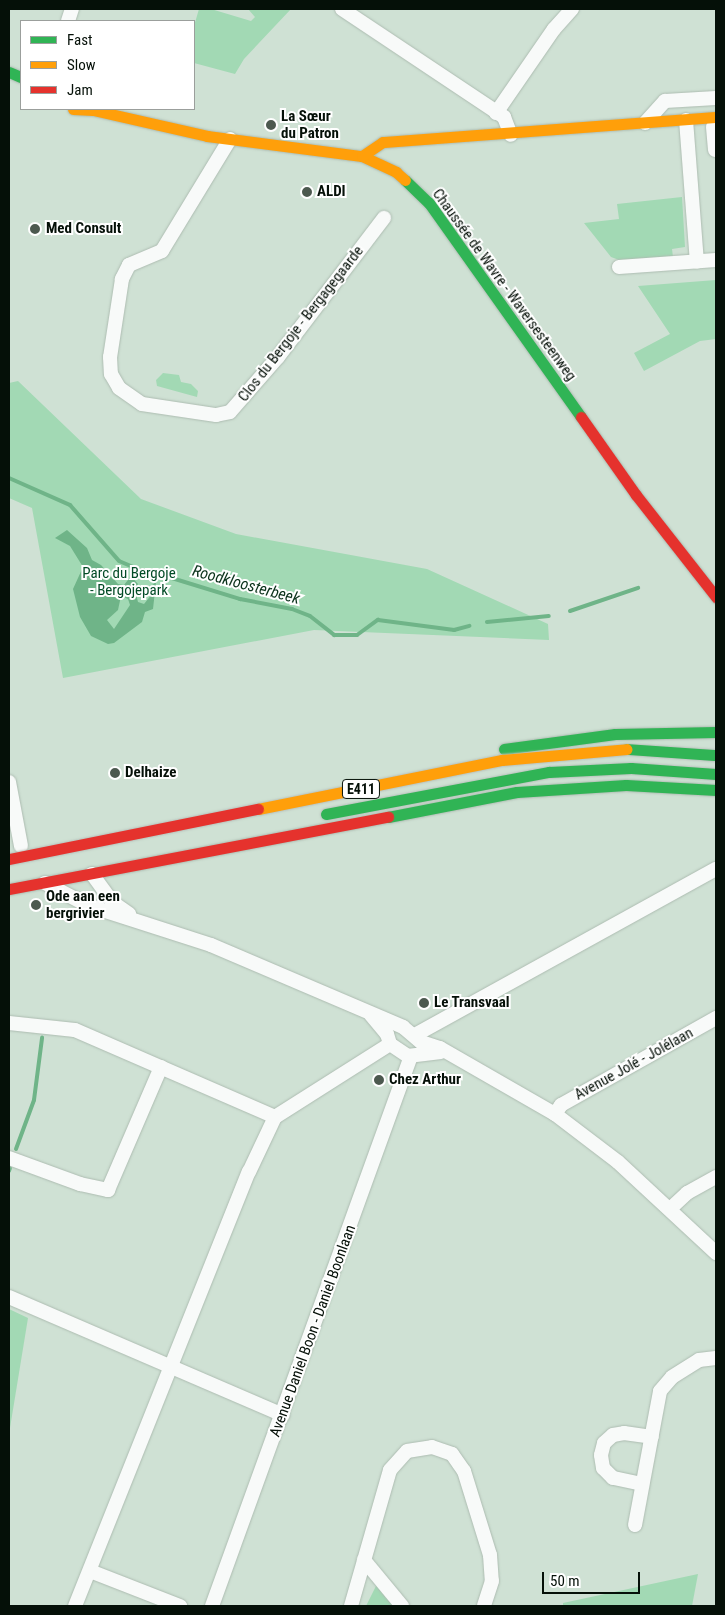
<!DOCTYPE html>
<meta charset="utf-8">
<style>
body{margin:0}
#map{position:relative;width:725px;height:1615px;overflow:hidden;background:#cfe1d4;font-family:"Roboto Condensed",sans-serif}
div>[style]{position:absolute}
.green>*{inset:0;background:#a2d9b4}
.water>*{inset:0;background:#6fb488}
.stream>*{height:4px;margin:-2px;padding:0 2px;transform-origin:2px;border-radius:2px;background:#6fb488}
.roads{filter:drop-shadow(0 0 1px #adbcb1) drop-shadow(0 0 1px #adbcb1)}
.street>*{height:14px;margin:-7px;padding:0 7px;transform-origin:7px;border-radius:7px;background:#f8faf9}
.fast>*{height:11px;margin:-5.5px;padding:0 5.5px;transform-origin:5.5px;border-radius:5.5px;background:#30b455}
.slow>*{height:11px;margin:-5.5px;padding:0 5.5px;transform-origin:5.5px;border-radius:5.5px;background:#ff9f0a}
.jam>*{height:11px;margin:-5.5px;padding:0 5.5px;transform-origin:5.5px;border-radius:5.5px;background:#e5322d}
.bridges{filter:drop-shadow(0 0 1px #b7c0ba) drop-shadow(0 0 1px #b7c0ba)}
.fast-bridge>*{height:11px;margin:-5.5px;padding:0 5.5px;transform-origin:5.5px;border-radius:5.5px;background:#30b455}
.slow-bridge>*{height:11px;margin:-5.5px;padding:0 5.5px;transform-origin:5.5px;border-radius:5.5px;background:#ff9f0a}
.jam-bridge>*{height:11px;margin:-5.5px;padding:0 5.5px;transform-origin:5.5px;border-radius:5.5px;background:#e5322d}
.dots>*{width:14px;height:14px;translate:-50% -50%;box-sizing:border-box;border:2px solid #fff;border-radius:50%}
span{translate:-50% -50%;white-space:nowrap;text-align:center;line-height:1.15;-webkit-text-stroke:4px #fff;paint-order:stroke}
.shield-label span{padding:1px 4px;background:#fff;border:1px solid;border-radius:4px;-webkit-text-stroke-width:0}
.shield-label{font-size:14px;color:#051008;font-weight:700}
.poi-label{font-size:15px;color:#051008;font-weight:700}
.left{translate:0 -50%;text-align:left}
.street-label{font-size:15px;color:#051008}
.park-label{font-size:15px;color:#024b26}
.water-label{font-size:16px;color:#0c331c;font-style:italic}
.frame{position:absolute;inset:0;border:10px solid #051008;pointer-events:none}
.legend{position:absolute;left:20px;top:20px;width:175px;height:90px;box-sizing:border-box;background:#fff;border:1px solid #9b9f9c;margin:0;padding:6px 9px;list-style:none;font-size:15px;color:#051008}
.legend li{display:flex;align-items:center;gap:10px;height:25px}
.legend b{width:25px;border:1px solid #9b9f9c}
.scale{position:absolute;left:542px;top:1572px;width:98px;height:22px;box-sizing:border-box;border:2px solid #051008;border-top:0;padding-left:6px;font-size:15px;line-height:18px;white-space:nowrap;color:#051008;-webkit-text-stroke:4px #fff;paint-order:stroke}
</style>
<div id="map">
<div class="green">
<div style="clip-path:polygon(199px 9px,211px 9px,251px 21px,255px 17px,248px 9px,291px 9px,244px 59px,235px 74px,194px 63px,194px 26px)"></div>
<div style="clip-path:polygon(682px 197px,685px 247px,672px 249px,673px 257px,622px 261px,611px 257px,584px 223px,619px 219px,617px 204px)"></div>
<div style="clip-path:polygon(716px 280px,716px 339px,700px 341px,644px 371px,634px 353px,670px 334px,638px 286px)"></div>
<div style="clip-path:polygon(163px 373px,179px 375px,181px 382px,191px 384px,198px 391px,197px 397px,157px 386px,156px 380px)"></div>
<div style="clip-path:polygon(18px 381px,141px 499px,236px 534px,427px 569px,548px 624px,549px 640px,314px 630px,63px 678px,32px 508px,9px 498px,9px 383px)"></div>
<div style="clip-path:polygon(9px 1309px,28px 1318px,9px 1434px)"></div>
<div style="clip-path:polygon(698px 1574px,692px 1606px,563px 1606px,563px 1603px)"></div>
<div style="clip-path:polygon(376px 1586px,407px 1606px,366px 1606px)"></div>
</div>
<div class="water">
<div style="clip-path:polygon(evenodd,67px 530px,87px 548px,92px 560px,101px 565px,118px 584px,124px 585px,131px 576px,138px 584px,135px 590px,138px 602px,144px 604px,152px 594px,151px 586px,156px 582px,153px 609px,145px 612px,142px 622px,114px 643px,108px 644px,91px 636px,80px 617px,73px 589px,83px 567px,70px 546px,55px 538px,67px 530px,121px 596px,128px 599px,130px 605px,114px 629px,107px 620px,118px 610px,121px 596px)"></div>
</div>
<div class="stream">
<div style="left:9px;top:478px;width:67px;rotate:23.9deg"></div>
<div style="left:70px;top:505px;width:74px;rotate:48.8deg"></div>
<div style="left:119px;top:561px;width:38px;rotate:23deg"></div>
<div style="left:154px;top:576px;width:8px;rotate:-7deg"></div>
<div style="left:162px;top:575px;width:82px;rotate:17.1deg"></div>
<div style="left:240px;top:599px;width:53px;rotate:10.9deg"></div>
<div style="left:292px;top:609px;width:19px;rotate:21deg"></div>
<div style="left:310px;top:616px;width:31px;rotate:38deg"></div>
<div style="left:334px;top:635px;width:23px"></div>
<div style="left:357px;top:635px;width:26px;rotate:-36deg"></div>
<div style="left:378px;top:620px;width:77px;rotate:7.5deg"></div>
<div style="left:454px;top:630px;width:16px;rotate:-15deg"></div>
<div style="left:570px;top:611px;width:72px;rotate:-18.7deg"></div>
<div style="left:487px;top:622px;width:62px;rotate:-5.5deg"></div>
<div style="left:16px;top:1149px;width:52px;rotate:-69.8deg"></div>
<div style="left:34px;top:1100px;width:63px;rotate:-82.6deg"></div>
<div style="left:9px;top:1171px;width:3px;rotate:-72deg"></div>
</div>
<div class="roads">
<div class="street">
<div style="left:342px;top:9px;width:195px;rotate:33.7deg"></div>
<div style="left:504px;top:117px;width:19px;rotate:69deg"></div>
<div style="left:68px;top:21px;width:13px;rotate:-72deg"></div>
<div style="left:496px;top:113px;width:102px;rotate:-55.4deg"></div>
<div style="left:554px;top:29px;width:27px;rotate:-48deg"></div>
<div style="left:686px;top:120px;width:142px;rotate:85.6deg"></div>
<div style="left:645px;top:123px;width:30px;rotate:-48deg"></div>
<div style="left:665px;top:101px;width:51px;rotate:-3.4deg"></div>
<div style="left:713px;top:127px;width:23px;rotate:85deg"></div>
<div style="left:230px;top:139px;width:131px;rotate:121.3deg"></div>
<div style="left:162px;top:251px;width:36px;rotate:157deg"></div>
<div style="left:129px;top:265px;width:16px;rotate:117deg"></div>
<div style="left:122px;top:279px;width:79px;rotate:98.7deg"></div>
<div style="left:110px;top:357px;width:17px;rotate:87deg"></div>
<div style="left:111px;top:374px;width:16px;rotate:60deg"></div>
<div style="left:119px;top:388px;width:28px;rotate:35deg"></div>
<div style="left:142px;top:404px;width:75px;rotate:8.5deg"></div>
<div style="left:216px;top:415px;width:14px;rotate:-12deg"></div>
<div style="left:230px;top:412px;width:73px;rotate:-48.9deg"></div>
<div style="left:278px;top:357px;width:175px;rotate:-52.7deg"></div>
<div style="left:619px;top:267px;width:97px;rotate:-4.1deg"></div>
<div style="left:9px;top:782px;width:65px;rotate:79.4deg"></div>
<div style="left:92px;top:874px;width:34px;rotate:54deg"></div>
<div style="left:112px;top:902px;width:21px;rotate:35deg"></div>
<div style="left:45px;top:883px;width:47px;rotate:27.6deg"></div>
<div style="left:87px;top:905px;width:130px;rotate:17.9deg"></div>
<div style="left:211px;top:945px;width:209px;rotate:23.1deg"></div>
<div style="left:403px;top:1027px;width:23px;rotate:40deg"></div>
<div style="left:421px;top:1042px;width:20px;rotate:18deg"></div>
<div style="left:440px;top:1048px;width:133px;rotate:29.9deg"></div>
<div style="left:555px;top:1114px;width:79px;rotate:37.3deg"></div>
<div style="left:618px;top:1162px;width:134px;rotate:42.9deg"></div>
<div style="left:371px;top:1015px;width:25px;rotate:50deg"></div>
<div style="left:387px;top:1034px;width:10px;rotate:73deg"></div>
<div style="left:390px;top:1044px;width:22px;rotate:34deg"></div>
<div style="left:408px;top:1056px;width:33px;rotate:-7deg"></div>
<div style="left:9px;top:1023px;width:66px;rotate:6.1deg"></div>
<div style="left:75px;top:1030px;width:218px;rotate:23.5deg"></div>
<div style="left:415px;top:1035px;width:344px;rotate:-28.9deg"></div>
<div style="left:555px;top:1114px;width:11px;rotate:-56deg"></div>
<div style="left:561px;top:1105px;width:178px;rotate:-29.3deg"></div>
<div style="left:9px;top:1158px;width:76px;rotate:20.1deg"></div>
<div style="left:80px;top:1184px;width:29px;rotate:12deg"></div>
<div style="left:108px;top:1190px;width:134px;rotate:-66.7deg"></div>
<div style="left:671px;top:1208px;width:22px;rotate:-43deg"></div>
<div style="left:687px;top:1193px;width:33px;rotate:-29deg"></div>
<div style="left:9px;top:1297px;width:298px;rotate:23.3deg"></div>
<div style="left:642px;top:1484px;width:30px;rotate:-168deg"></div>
<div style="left:613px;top:1478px;width:14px;rotate:-135deg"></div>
<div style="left:603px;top:1468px;width:13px;rotate:-99deg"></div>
<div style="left:601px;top:1455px;width:12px;rotate:-76deg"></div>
<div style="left:604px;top:1443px;width:12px;rotate:-42deg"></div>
<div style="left:613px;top:1435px;width:11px;rotate:-10deg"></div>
<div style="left:624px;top:1433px;width:28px;rotate:8deg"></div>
<div style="left:635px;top:1525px;width:136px;rotate:-79.4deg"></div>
<div style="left:660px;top:1391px;width:18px;rotate:-49deg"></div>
<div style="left:672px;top:1377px;width:32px;rotate:-32deg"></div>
<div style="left:699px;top:1360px;width:17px;rotate:-7deg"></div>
<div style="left:364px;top:1560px;width:60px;rotate:50.4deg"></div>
<div style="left:90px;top:1571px;width:97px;rotate:21.3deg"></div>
<div style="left:75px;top:1606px;width:468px;rotate:-68.2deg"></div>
<div style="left:249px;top:1172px;width:61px;rotate:-64.7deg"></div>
<div style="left:275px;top:1117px;width:136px;rotate:-32.4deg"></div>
<div style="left:212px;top:1606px;width:585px;rotate:-70.11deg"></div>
<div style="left:351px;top:1606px;width:141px;rotate:-74deg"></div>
<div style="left:390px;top:1470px;width:25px;rotate:-48deg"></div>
<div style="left:407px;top:1451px;width:25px;rotate:-9deg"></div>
<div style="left:432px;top:1447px;width:21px;rotate:19deg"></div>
<div style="left:452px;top:1454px;width:21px;rotate:55deg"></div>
<div style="left:464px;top:1471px;width:88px;rotate:72.8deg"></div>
<div style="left:490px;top:1555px;width:26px;rotate:86deg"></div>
<div style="left:492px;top:1581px;width:26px;rotate:108deg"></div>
</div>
<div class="fast">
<div style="left:9px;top:72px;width:13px;rotate:23deg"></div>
<div style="left:405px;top:180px;width:33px;rotate:44deg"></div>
<div style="left:429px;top:203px;width:262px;rotate:54.6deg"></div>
<div style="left:504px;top:749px;width:112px;rotate:-7.7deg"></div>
<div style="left:615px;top:734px;width:101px;rotate:-1.1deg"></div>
<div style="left:388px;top:817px;width:131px;rotate:-11deg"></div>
<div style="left:517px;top:792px;width:109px;rotate:-3.7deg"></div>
<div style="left:626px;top:785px;width:90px;rotate:3.2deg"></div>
</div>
<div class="slow">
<div style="left:73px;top:109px;width:20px;rotate:3deg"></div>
<div style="left:93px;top:110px;width:117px;rotate:12.8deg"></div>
<div style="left:207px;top:136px;width:156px;rotate:7.4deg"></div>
<div style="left:362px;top:156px;width:38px;rotate:25deg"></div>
<div style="left:396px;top:172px;width:12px;rotate:42deg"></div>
<div style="left:362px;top:156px;width:25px;rotate:-34deg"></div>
<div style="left:383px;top:142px;width:334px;rotate:-4.3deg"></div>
</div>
<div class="jam">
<div style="left:581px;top:417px;width:95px;rotate:54.8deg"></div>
<div style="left:636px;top:495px;width:130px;rotate:51.9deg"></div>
<div style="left:9px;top:889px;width:386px;rotate:-10.8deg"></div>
</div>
</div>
<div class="bridges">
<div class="fast-bridge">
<div style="left:627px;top:749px;width:89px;rotate:3.9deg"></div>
<div style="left:326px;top:814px;width:227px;rotate:-10.7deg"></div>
<div style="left:549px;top:772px;width:82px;rotate:-2.8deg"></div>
<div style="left:631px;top:768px;width:85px;rotate:4deg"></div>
</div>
<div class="slow-bridge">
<div style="left:258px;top:809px;width:249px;rotate:-11.4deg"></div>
<div style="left:502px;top:760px;width:125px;rotate:-5deg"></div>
</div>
<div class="jam-bridge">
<div style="left:9px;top:859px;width:254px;rotate:-11.4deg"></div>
</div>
</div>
<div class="dots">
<div style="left:271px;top:125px;background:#4c594f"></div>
<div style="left:307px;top:192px;background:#4c594f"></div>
<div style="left:35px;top:229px;background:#4c594f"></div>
<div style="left:115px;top:773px;background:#4c594f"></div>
<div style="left:36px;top:905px;background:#4c594f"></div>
<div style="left:424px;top:1003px;background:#4c594f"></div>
<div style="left:379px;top:1080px;background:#4c594f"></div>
</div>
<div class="shield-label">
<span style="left:361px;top:789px">E411</span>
</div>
<div class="poi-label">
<span class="left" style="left:281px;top:125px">La Sœur<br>du Patron</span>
<span class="left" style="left:317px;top:192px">ALDI</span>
<span class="left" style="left:46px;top:229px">Med Consult</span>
<span class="left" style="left:125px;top:773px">Delhaize</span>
<span class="left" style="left:46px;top:905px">Ode aan een<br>bergrivier</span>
<span class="left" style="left:434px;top:1003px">Le Transvaal</span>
<span class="left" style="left:389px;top:1080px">Chez Arthur</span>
</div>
<div class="street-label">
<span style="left:504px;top:285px;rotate:54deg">Chaussée de Wavre - Waversesteenweg</span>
<span style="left:301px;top:324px;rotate:-52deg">Clos du Bergoje - Bergagegaarde</span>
<span style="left:634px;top:1064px;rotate:-29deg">Avenue Jolé - Jolélaan</span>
<span style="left:313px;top:1331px;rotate:-70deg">Avenue Daniel Boon - Daniel Boonlaan</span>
</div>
<div class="park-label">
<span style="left:129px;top:582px">Parc du Bergoje<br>- Bergojepark</span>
</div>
<div class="water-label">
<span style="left:246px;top:585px;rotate:15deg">Roodkloosterbeek</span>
</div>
<div class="frame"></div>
<ul class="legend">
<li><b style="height:6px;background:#30b455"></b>Fast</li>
<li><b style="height:6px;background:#ff9f0a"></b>Slow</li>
<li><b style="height:6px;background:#e5322d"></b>Jam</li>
</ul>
<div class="scale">50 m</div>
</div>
